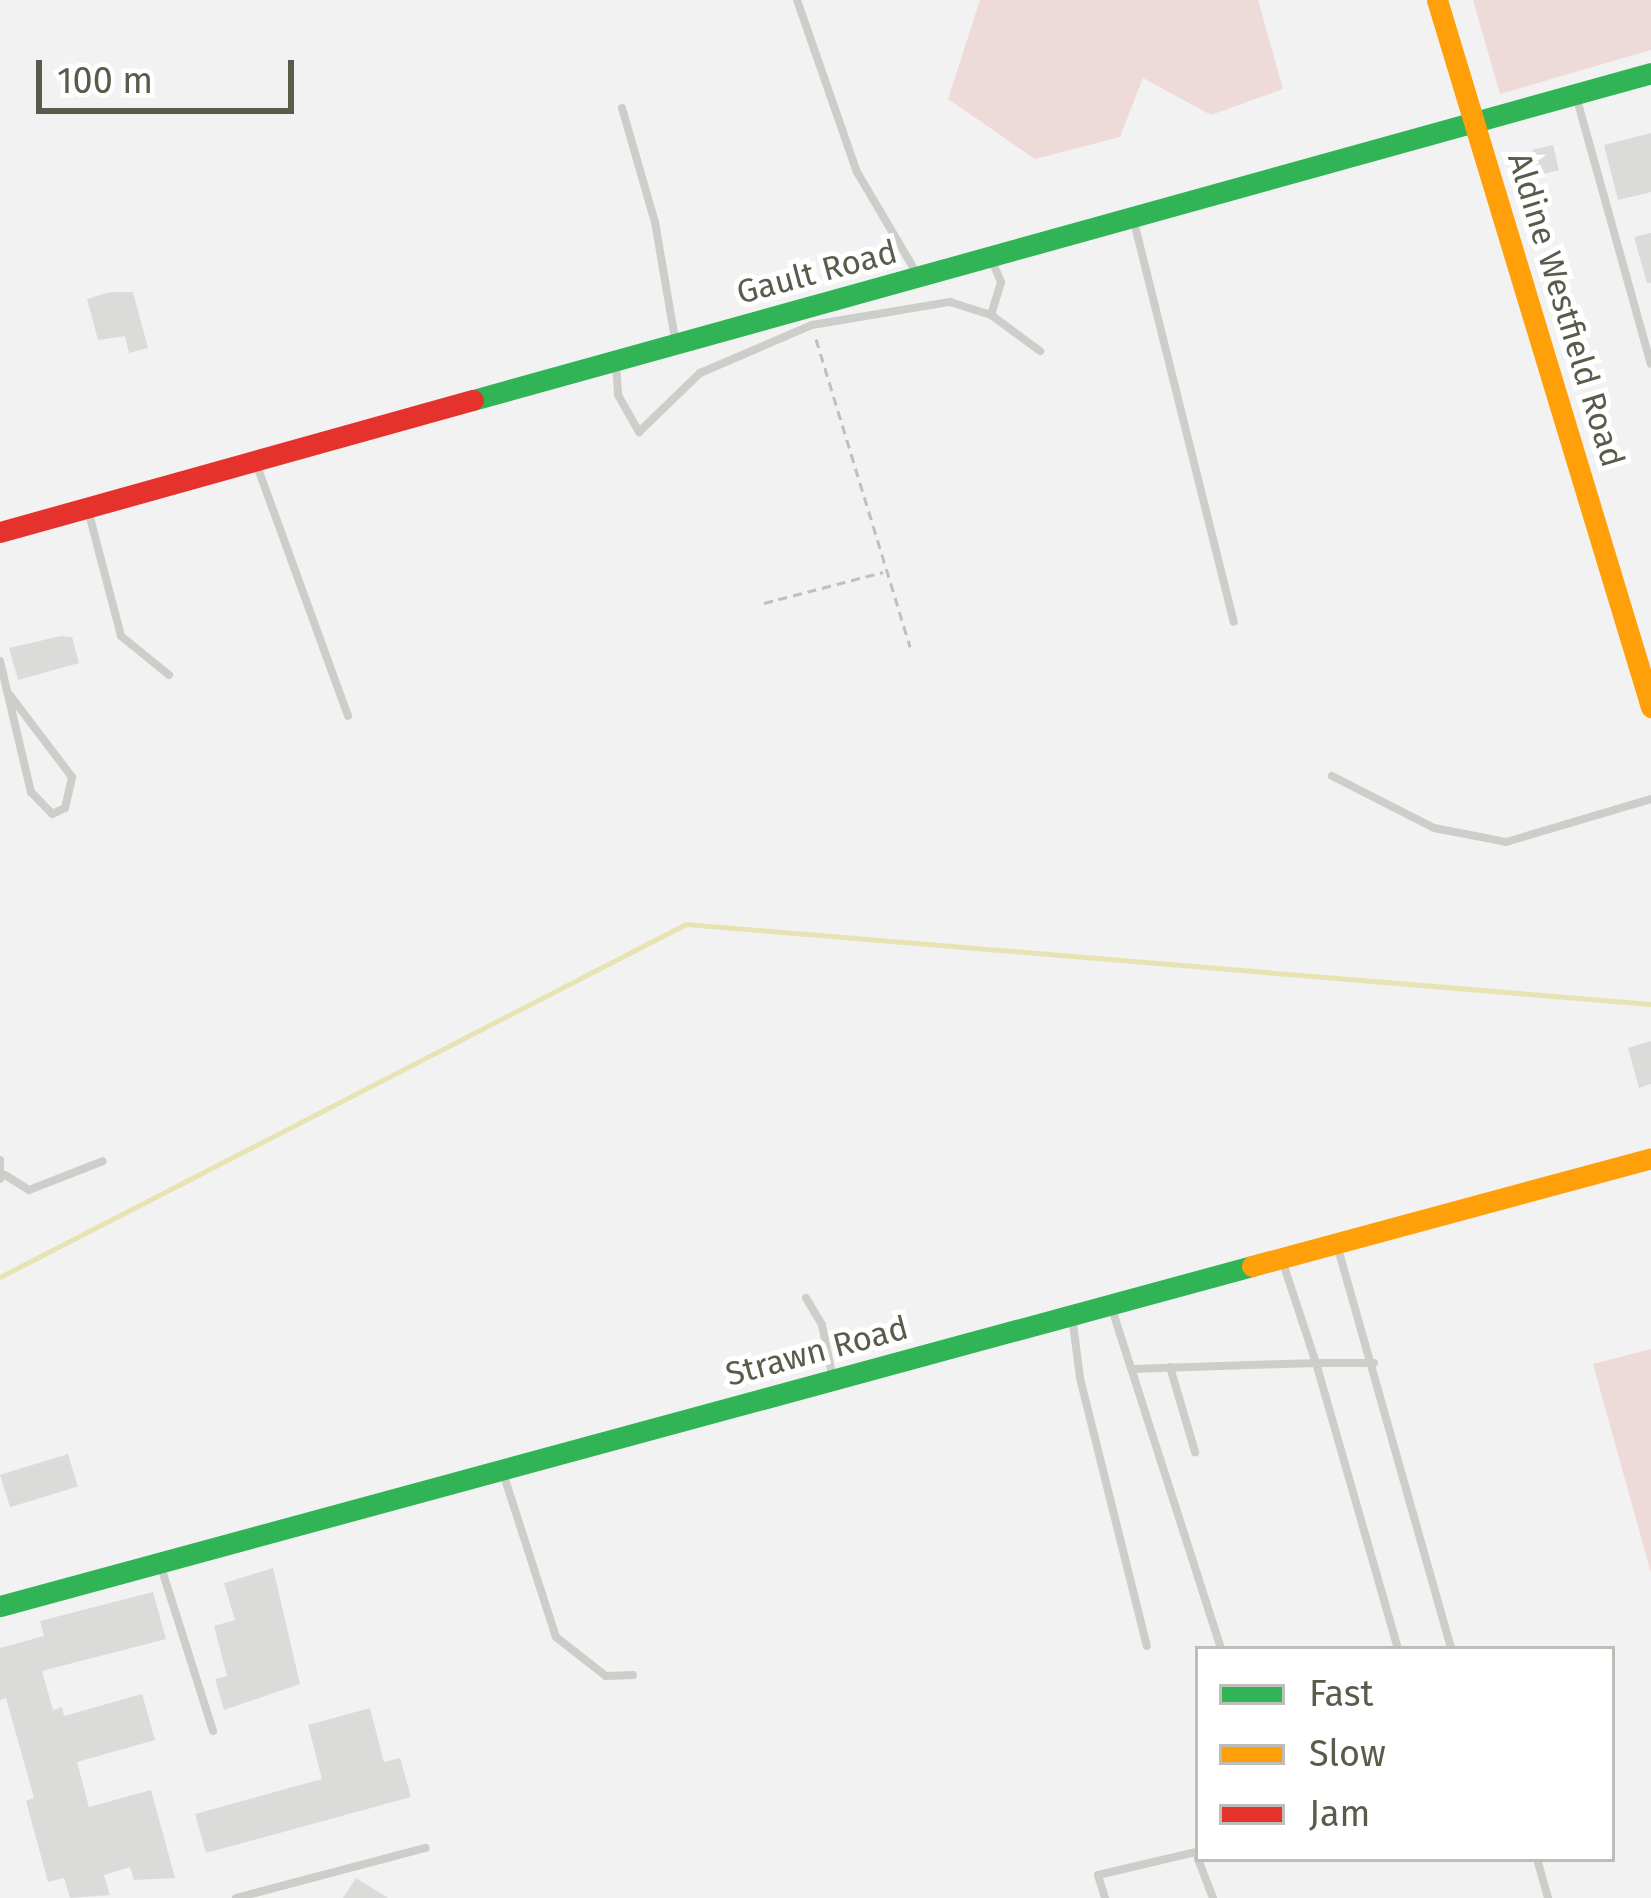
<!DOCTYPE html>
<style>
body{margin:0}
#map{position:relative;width:1651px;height:1898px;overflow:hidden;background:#f2f2f2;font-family:"Fira Sans",sans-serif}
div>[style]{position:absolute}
.green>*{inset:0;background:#eedbd9}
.stream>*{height:4.5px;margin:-2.25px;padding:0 2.25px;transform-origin:2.25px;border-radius:2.25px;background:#e8e3b2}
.building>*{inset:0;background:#dbdbda;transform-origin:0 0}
.path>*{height:3px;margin-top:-1.5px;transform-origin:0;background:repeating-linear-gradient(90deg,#c5beba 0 9px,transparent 0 15px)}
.lane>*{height:8px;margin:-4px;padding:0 4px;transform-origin:4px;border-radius:4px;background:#cdcdca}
.fast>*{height:21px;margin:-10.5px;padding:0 10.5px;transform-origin:10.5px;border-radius:10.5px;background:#30b455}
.slow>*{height:21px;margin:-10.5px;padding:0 10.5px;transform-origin:10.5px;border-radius:10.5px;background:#ff9f0a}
.jam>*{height:21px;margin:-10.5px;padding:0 10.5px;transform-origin:10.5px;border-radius:10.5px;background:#e5322d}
span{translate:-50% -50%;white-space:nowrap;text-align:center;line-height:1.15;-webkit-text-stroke:10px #fff;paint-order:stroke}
.street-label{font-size:33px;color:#595c4b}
.legend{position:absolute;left:1195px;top:1646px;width:420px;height:216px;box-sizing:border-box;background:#fff;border:3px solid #bdbeb7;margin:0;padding:15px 21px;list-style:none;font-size:36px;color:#595c4b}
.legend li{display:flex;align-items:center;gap:24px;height:60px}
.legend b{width:60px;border:3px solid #bdbeb7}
.scale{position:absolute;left:36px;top:60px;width:258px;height:54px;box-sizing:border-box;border:6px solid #595c4b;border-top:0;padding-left:15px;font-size:36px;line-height:42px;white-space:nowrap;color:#595c4b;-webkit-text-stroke:9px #fff;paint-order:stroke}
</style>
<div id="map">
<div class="green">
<div style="clip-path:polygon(980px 0,1258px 0,1283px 89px,1211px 115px,1143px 78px,1120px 137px,1035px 159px,948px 99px)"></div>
<div style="clip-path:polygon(1473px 0,1651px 0,1651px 50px,1500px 94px)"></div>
<div style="clip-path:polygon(1651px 1349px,1651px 1573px,1593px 1364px)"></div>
</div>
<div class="stream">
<div style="left:0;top:1277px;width:771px;rotate:-27.23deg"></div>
<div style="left:686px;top:924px;width:968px;rotate:4.74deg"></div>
</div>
<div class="building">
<div style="clip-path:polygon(1651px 133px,1651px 192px,1618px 200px,1604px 145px)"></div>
<div style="left:1553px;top:145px;width:26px;height:21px;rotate:77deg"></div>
<div style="clip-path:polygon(1651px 233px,1651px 283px,1647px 283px,1634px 237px)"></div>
<div style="clip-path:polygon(110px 292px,133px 292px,148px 348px,129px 353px,125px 336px,98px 340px,87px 299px)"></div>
<div style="clip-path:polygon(61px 636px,72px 637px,79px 663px,18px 680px,9px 648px)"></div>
<div style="clip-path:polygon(1651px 1041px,1651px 1084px,1639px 1088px,1628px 1048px)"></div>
<div style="left:68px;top:1454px;width:34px;height:71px;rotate:73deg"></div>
<div style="clip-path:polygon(273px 1568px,300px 1684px,224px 1710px,215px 1679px,227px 1676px,214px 1626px,235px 1620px,224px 1583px)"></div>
<div style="clip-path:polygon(153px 1592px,166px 1639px,42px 1671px,53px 1710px,62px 1707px,64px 1716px,142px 1694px,155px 1740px,77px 1762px,89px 1807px,151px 1790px,175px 1878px,134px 1880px,130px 1867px,104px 1875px,110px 1895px,70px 1898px,64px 1878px,48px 1882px,26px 1801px,34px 1798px,6px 1698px,0 1700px,0 1648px,44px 1636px,40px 1621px)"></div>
<div style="clip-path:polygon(370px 1708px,384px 1762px,400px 1758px,411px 1797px,206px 1853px,195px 1814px,322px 1779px,308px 1725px)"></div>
<div style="clip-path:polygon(356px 1878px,388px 1898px,343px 1898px)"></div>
</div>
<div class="path">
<div style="left:816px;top:339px;width:322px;rotate:73deg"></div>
<div style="left:764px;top:603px;width:123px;rotate:-14.6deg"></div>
</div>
<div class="lane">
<div style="left:797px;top:0;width:182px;rotate:70.8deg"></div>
<div style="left:857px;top:172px;width:116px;rotate:59.5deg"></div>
<div style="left:1576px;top:96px;width:278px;rotate:74.4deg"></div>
<div style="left:622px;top:108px;width:119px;rotate:73.9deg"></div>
<div style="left:655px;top:222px;width:119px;rotate:80.3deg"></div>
<div style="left:1134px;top:222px;width:412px;rotate:76deg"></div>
<div style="left:991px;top:315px;width:34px;rotate:-73deg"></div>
<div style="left:1001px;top:282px;width:23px;rotate:-113deg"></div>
<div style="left:616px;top:364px;width:31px;rotate:86deg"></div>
<div style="left:618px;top:395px;width:43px;rotate:60.4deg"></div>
<div style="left:639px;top:432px;width:85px;rotate:-44deg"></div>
<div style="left:700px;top:373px;width:122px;rotate:-23.2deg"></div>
<div style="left:812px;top:325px;width:140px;rotate:-9.5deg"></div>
<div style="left:950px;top:302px;width:43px;rotate:17.6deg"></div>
<div style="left:991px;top:315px;width:61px;rotate:36.3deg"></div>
<div style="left:256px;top:463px;width:269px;rotate:70deg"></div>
<div style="left:88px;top:510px;width:130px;rotate:75.3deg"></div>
<div style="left:121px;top:636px;width:62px;rotate:39.1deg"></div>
<div style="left:0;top:661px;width:135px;rotate:76.7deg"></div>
<div style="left:31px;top:792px;width:30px;rotate:46deg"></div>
<div style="left:52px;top:814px;width:14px;rotate:-25deg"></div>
<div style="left:65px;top:808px;width:32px;rotate:-77deg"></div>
<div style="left:72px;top:777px;width:104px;rotate:-127.2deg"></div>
<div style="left:1332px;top:776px;width:114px;rotate:27deg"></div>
<div style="left:1434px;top:828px;width:73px;rotate:11deg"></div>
<div style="left:1506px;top:842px;width:151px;rotate:-16.5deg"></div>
<div style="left:0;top:1160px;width:19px;rotate:90deg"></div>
<div style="left:5px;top:1175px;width:28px;rotate:32deg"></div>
<div style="left:29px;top:1190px;width:79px;rotate:-21.4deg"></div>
<div style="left:1337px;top:1245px;width:420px;rotate:74.2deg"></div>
<div style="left:806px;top:1298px;width:31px;rotate:59deg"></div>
<div style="left:822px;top:1325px;width:50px;rotate:78.5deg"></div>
<div style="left:1112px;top:1309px;width:357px;rotate:72.2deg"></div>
<div style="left:1072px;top:1316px;width:63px;rotate:82.6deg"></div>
<div style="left:1080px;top:1378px;width:276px;rotate:76deg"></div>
<div style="left:1374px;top:1363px;width:58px;rotate:180deg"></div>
<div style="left:1316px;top:1363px;width:298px;rotate:74deg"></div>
<div style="left:1170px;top:1367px;width:89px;rotate:73.6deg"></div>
<div style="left:1132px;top:1369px;width:184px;rotate:-1.9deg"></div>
<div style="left:1316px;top:1363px;width:108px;rotate:-108.3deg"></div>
<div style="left:503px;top:1473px;width:172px;rotate:72.1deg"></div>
<div style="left:556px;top:1637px;width:63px;rotate:38deg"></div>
<div style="left:606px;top:1676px;width:27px;rotate:-2deg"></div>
<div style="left:161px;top:1567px;width:172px;rotate:72.4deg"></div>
<div style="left:1198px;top:1859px;width:42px;rotate:69deg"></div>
<div style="left:1537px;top:1859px;width:41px;rotate:74.2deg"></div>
<div style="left:236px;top:1898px;width:196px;rotate:-14.8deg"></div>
<div style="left:1105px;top:1898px;width:24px;rotate:-107deg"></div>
<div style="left:1098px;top:1875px;width:101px;rotate:-13.2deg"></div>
<div style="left:1196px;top:1852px;width:6px;rotate:72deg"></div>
</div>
<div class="fast">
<div style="left:473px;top:400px;width:1223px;rotate:-15.51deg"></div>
<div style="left:0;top:1606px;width:1297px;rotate:-15.19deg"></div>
</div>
<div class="slow">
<div style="left:1437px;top:0;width:739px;rotate:73.16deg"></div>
<div style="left:1252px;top:1266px;width:413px;rotate:-15.1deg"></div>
</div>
<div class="jam">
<div style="left:0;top:532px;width:491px;rotate:-15.6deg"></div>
</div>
<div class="street-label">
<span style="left:817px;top:273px;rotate:-15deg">Gault Road</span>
<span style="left:1565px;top:310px;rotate:73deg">Aldine Westfield Road</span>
<span style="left:817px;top:1352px;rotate:-15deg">Strawn Road</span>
</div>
<ul class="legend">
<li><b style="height:15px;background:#30b455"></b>Fast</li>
<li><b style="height:15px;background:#ff9f0a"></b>Slow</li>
<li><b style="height:15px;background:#e5322d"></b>Jam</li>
</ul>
<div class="scale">100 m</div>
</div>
